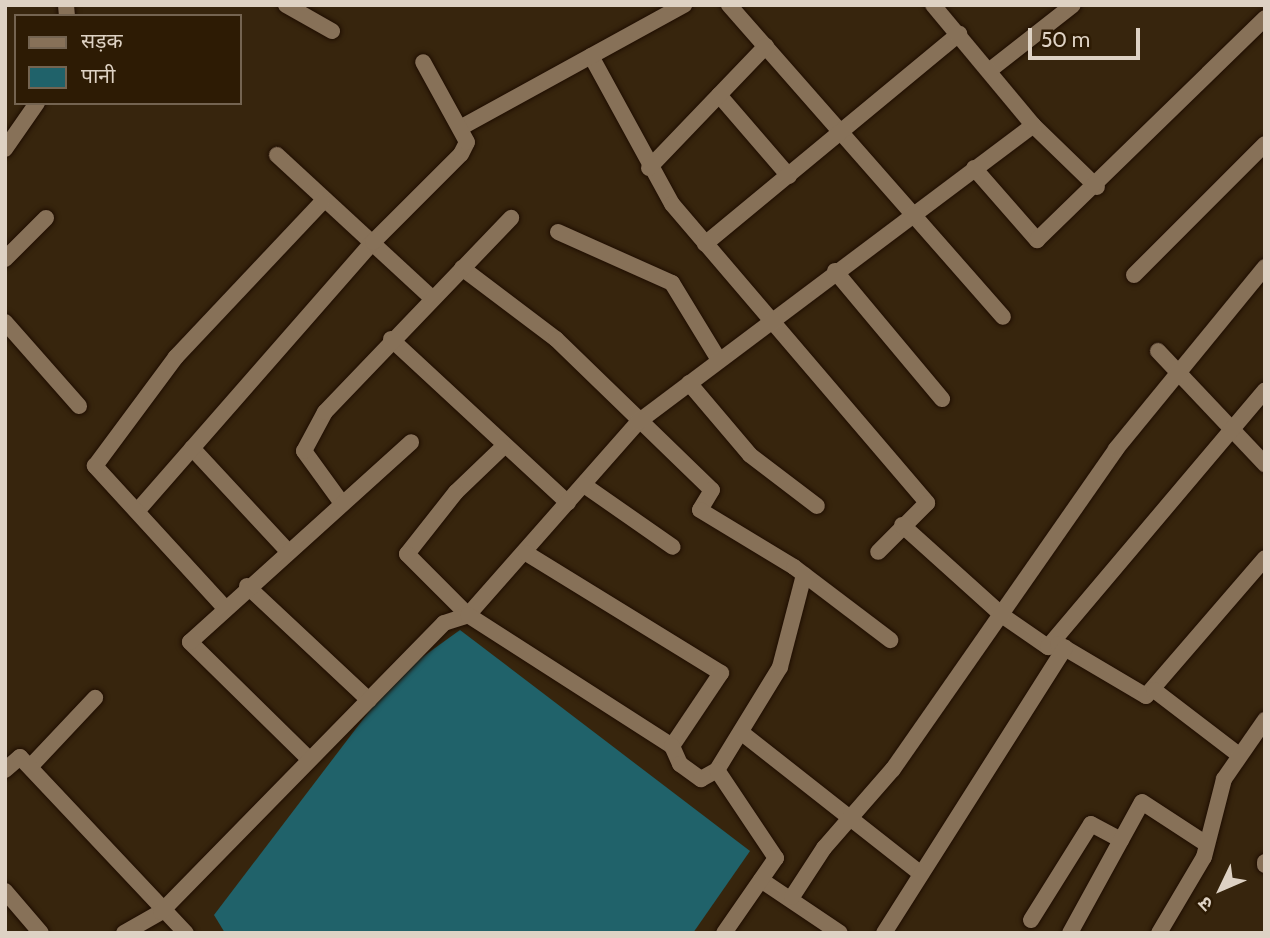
<!DOCTYPE html>
<meta charset="utf-8">
<style>
body{margin:0}
#map{position:relative;width:1270px;height:938px;overflow:hidden;background:#37250d;font-family:Cabin,"Noto Sans Devanagari",sans-serif}
div>[style]{position:absolute}
.water>*{inset:0;background:#20626a}
.roads{filter:drop-shadow(0 0 2px #1e0d00) drop-shadow(0 0 2px #1e0d00)}
.minor>*{height:16px;margin:-8px;padding:0 8px;transform-origin:8px;border-radius:8px;background:#877158}
span{translate:-50% -50%;white-space:nowrap;text-align:center;line-height:1.15;-webkit-text-stroke:7px #2d1b04;paint-order:stroke}
.frame{position:absolute;inset:0;border:7px solid #ded2c4;pointer-events:none}
.legend{position:absolute;left:14px;top:14px;width:228px;height:91px;box-sizing:border-box;background:#2d1b04;border:2px solid #746451;margin:0;padding:9px 12px;list-style:none;font-size:21px;color:#ded2c4}
.legend li{display:flex;align-items:center;gap:14px;height:35px}
.legend b{width:35px;border:2px solid #746451}
.north{position:absolute;left:1186px;top:854px;width:70px;height:70px;-webkit-text-stroke:5px #2d1b04;paint-order:stroke;rotate:226deg;font-size:19px;font-weight:700;line-height:28px;text-align:center;color:#ded2c4}
.north::after{content:'';display:block;margin:auto;width:24px;height:32px;background:#ded2c4;clip-path:polygon(50% 0,100% 100%,50% 72%,0 100%)}
.scale{position:absolute;left:1028px;top:28px;width:112px;height:32px;box-sizing:border-box;border:4px solid #ded2c4;border-top:0;padding-left:9px;font-size:21px;line-height:24px;white-space:nowrap;color:#ded2c4;-webkit-text-stroke:5px #2d1b04;paint-order:stroke}
</style>
<div id="map">
<div class="water">
<div style="clip-path:polygon(460px 630px,750px 851px,693px 933px,225px 933px,214px 915px,396px 676px)"></div>
</div>
<div class="roads">
<div class="minor">
<div style="left:66px;top:5px;width:11px;rotate:85deg"></div>
<div style="left:286px;top:5px;width:53px;rotate:29.5deg"></div>
<div style="left:729px;top:5px;width:415px;rotate:48.7deg"></div>
<div style="left:591px;top:56px;width:169px;rotate:61.3deg"></div>
<div style="left:672px;top:204px;width:393px;rotate:49.5deg"></div>
<div style="left:927px;top:503px;width:69px;rotate:135deg"></div>
<div style="left:990px;top:70px;width:105px;rotate:-38.1deg"></div>
<div style="left:719px;top:95px;width:107px;rotate:49.2deg"></div>
<div style="left:1033px;top:125px;width:89px;rotate:44.1deg"></div>
<div style="left:460px;top:128px;width:256px;rotate:-28.8deg"></div>
<div style="left:5px;top:149px;width:56px;rotate:-55.2deg"></div>
<div style="left:277px;top:155px;width:211px;rotate:42.7deg"></div>
<div style="left:649px;top:168px;width:169px;rotate:-46.2deg"></div>
<div style="left:974px;top:168px;width:96px;rotate:48.8deg"></div>
<div style="left:1037px;top:240px;width:318px;rotate:-44.2deg"></div>
<div style="left:558px;top:232px;width:125px;rotate:24.1deg"></div>
<div style="left:672px;top:283px;width:90px;rotate:58.6deg"></div>
<div style="left:705px;top:244px;width:330px;rotate:-39.6deg"></div>
<div style="left:5px;top:259px;width:58px;rotate:-45deg"></div>
<div style="left:462px;top:268px;width:118px;rotate:37.1deg"></div>
<div style="left:556px;top:339px;width:217px;rotate:44.1deg"></div>
<div style="left:712px;top:490px;width:23px;rotate:121deg"></div>
<div style="left:700px;top:510px;width:110px;rotate:31.2deg"></div>
<div style="left:794px;top:567px;width:121px;rotate:37.2deg"></div>
<div style="left:835px;top:271px;width:167px;rotate:50.1deg"></div>
<div style="left:1134px;top:275px;width:185px;rotate:-45deg"></div>
<div style="left:5px;top:322px;width:112px;rotate:48.6deg"></div>
<div style="left:391px;top:339px;width:241px;rotate:42.8deg"></div>
<div style="left:1158px;top:351px;width:156px;rotate:46.6deg"></div>
<div style="left:689px;top:383px;width:94px;rotate:49.7deg"></div>
<div style="left:750px;top:455px;width:84px;rotate:37.3deg"></div>
<div style="left:503px;top:447px;width:65px;rotate:136.2deg"></div>
<div style="left:456px;top:492px;width:79px;rotate:128.3deg"></div>
<div style="left:407px;top:554px;width:86px;rotate:45deg"></div>
<div style="left:468px;top:615px;width:257px;rotate:-48.6deg"></div>
<div style="left:638px;top:422px;width:494px;rotate:-36.9deg"></div>
<div style="left:1033px;top:125px;width:156px;rotate:-129.8deg"></div>
<div style="left:192px;top:448px;width:138px;rotate:47.1deg"></div>
<div style="left:584px;top:485px;width:108px;rotate:34.9deg"></div>
<div style="left:341px;top:502px;width:63px;rotate:-126deg"></div>
<div style="left:304px;top:451px;width:44px;rotate:-61.7deg"></div>
<div style="left:325px;top:412px;width:269px;rotate:-46.2deg"></div>
<div style="left:139px;top:509px;width:355px;rotate:-48.8deg"></div>
<div style="left:373px;top:242px;width:124px;rotate:-45deg"></div>
<div style="left:461px;top:154px;width:13px;rotate:-63deg"></div>
<div style="left:467px;top:142px;width:91px;rotate:-118.8deg"></div>
<div style="left:902px;top:525px;width:136px;rotate:42deg"></div>
<div style="left:1003px;top:616px;width:55px;rotate:34.6deg"></div>
<div style="left:1048px;top:647px;width:336px;rotate:-49.8deg"></div>
<div style="left:526px;top:553px;width:229px;rotate:31.6deg"></div>
<div style="left:721px;top:673px;width:88px;rotate:123.9deg"></div>
<div style="left:247px;top:586px;width:167px;rotate:43.1deg"></div>
<div style="left:225px;top:608px;width:193px;rotate:-132.5deg"></div>
<div style="left:95px;top:466px;width:136px;rotate:-53.4deg"></div>
<div style="left:176px;top:357px;width:213px;rotate:-46.7deg"></div>
<div style="left:1058px;top:644px;width:102px;rotate:30.6deg"></div>
<div style="left:1146px;top:696px;width:182px;rotate:-49.2deg"></div>
<div style="left:1154px;top:690px;width:107px;rotate:37.4deg"></div>
<div style="left:742px;top:733px;width:226px;rotate:38.2deg"></div>
<div style="left:309px;top:759px;width:167px;rotate:-135.5deg"></div>
<div style="left:190px;top:642px;width:298px;rotate:-42.1deg"></div>
<div style="left:30px;top:767px;width:95px;rotate:-46.7deg"></div>
<div style="left:5px;top:770px;width:20px;rotate:-41deg"></div>
<div style="left:20px;top:757px;width:242px;rotate:46.7deg"></div>
<div style="left:717px;top:770px;width:121px;rotate:-58.5deg"></div>
<div style="left:780px;top:667px;width:95px;rotate:-75.4deg"></div>
<div style="left:1265px;top:862px;width:3px;rotate:90deg"></div>
<div style="left:761px;top:880px;width:95px;rotate:33.9deg"></div>
<div style="left:5px;top:891px;width:55px;rotate:49.4deg"></div>
<div style="left:792px;top:897px;width:59px;rotate:-56.9deg"></div>
<div style="left:824px;top:848px;width:105px;rotate:-48.9deg"></div>
<div style="left:893px;top:769px;width:390px;rotate:-55.1deg"></div>
<div style="left:1116px;top:449px;width:235px;rotate:-50.7deg"></div>
<div style="left:1031px;top:920px;width:113px;rotate:-58deg"></div>
<div style="left:1091px;top:824px;width:34px;rotate:28deg"></div>
<div style="left:124px;top:933px;width:43px;rotate:-29.6deg"></div>
<div style="left:161px;top:912px;width:404px;rotate:-45.6deg"></div>
<div style="left:444px;top:623px;width:25px;rotate:-18deg"></div>
<div style="left:468px;top:615px;width:242px;rotate:32.7deg"></div>
<div style="left:672px;top:746px;width:20px;rotate:66deg"></div>
<div style="left:680px;top:764px;width:26px;rotate:36deg"></div>
<div style="left:701px;top:779px;width:18px;rotate:-29deg"></div>
<div style="left:717px;top:770px;width:106px;rotate:56.2deg"></div>
<div style="left:776px;top:858px;width:91px;rotate:124.7deg"></div>
<div style="left:884px;top:933px;width:338px;rotate:-57.6deg"></div>
<div style="left:1070px;top:933px;width:149px;rotate:-61.2deg"></div>
<div style="left:1142px;top:802px;width:75px;rotate:33.1deg"></div>
<div style="left:1159px;top:933px;width:88px;rotate:-59.4deg"></div>
<div style="left:1204px;top:857px;width:81px;rotate:-75.6deg"></div>
<div style="left:1224px;top:779px;width:72px;rotate:-55.2deg"></div>
</div>
</div>
<div class="frame"></div>
<ul class="legend">
<li><b style="height:9px;background:#877158"></b>सड़क</li>
<li><b style="height:19px;background:#20626a"></b>पानी</li>
</ul>
<div class="north">उ</div>
<div class="scale">50 m</div>
</div>
